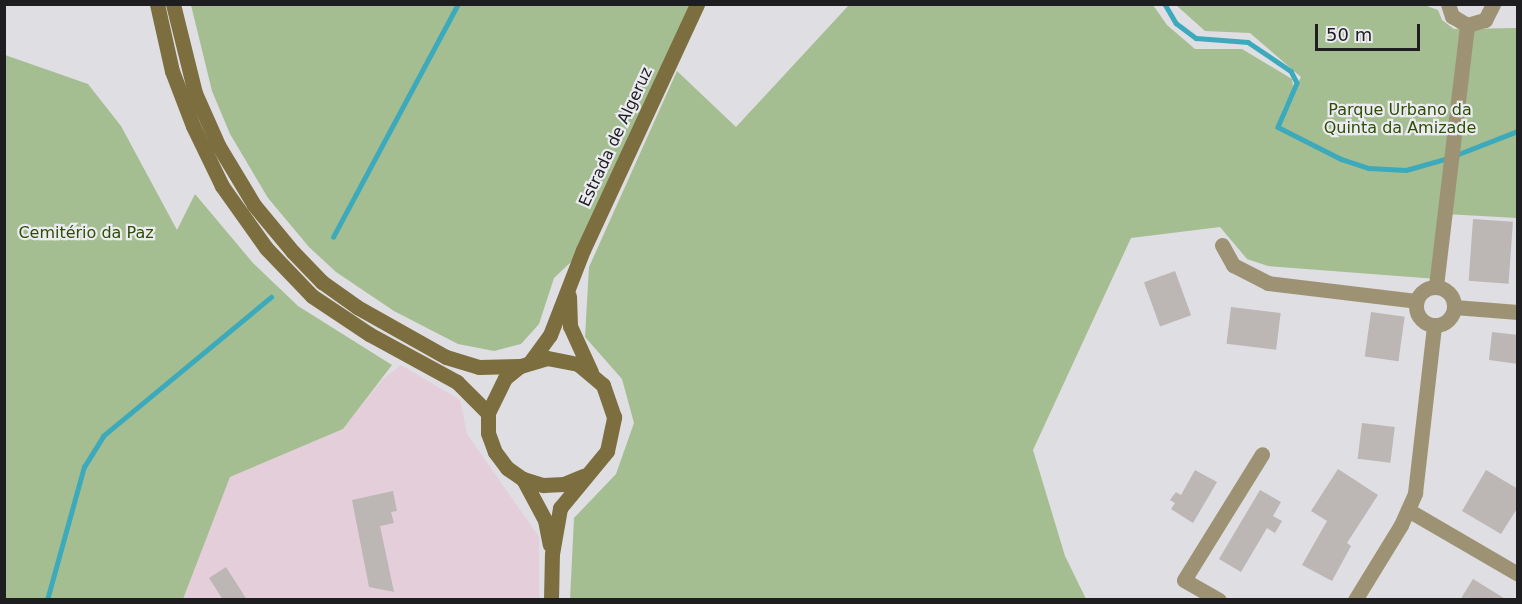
<!DOCTYPE html>
<meta charset="utf-8">
<style>
body{margin:0}
#map{position:relative;width:1522px;height:604px;overflow:hidden;background:#dedee3;font-family:"DejaVu Sans",sans-serif}
div>[style]{position:absolute}
.industrial>*{inset:0;background:#e4ceda}
.green>*{inset:0;background:#a5be91}
.stream>*{height:4.5px;margin:-2.25px;padding:0 2.25px;transform-origin:2.25px;border-radius:2.25px;background:#3daabc}
.building>*{inset:0;background:#bcb6b5;transform-origin:0 0}
.street>*{height:15px;margin:-7.5px;padding:0 7.5px;transform-origin:7.5px;border-radius:7.5px;background:#9d9374}
.street>.ring{margin:-7.5px;padding:0;box-sizing:content-box;background:none;border:15px solid #9d9374;border-radius:50%}
.secondary>*{height:15px;margin:-7.5px;padding:0 7.5px;transform-origin:7.5px;border-radius:7.5px;background:#7d6e3f}
span{translate:-50% -50%;white-space:nowrap;text-align:center;line-height:1.15;-webkit-text-stroke:4.5px #ebebf1;paint-order:stroke}
.park-label{font-size:16px;color:#2e4e03}
.street-label{font-size:16px;color:#1e1e20}
.frame{position:absolute;inset:0;border:6px solid #1e1e20;pointer-events:none}
.scale{position:absolute;left:1315px;top:24px;width:105px;height:27px;box-sizing:border-box;border:3px solid #1e1e20;border-top:0;padding-left:8px;font-size:18px;line-height:21px;white-space:nowrap;color:#1e1e20;-webkit-text-stroke:4px #ebebf1;paint-order:stroke}
</style>
<div id="map">
<div class="industrial">
<div style="clip-path:polygon(401px 365px,460px 400px,467px 434px,539px 537px,539px 599px,178px 600px,230px 477px,343px 429px,382px 380px)"></div>
</div>
<div class="green">
<div style="clip-path:polygon(191px 5px,696px 5px,572px 261px,554px 278px,539px 324px,521px 344px,494px 351px,458px 344px,394px 311px,336px 272px,309px 247px,268px 198px,230px 134px,212px 91px)"></div>
<div style="clip-path:polygon(849px 5px,1153px 5px,1167px 25px,1195px 49px,1242px 49px,1292px 79px,1293px 87px,1280px 116px,1301px 77px,1250px 33px,1205px 31px,1176px 5px,1424px 5px,1438px 10px,1442px 20px,1454px 29px,1517px 28px,1517px 218px,1445px 214px,1437px 279px,1268px 266px,1247px 259px,1220px 227px,1131px 238px,1033px 450px,1065px 556px,1086px 599px,570px 600px,574px 518px,616px 474px,634px 423px,622px 379px,585px 337px,589px 267px,677px 71px,736px 127px)"></div>
<div style="clip-path:polygon(5px 55px,88px 84px,121px 126px,177px 230px,195px 194px,253px 263px,298px 306px,392px 365px,343px 429px,230px 477px,183px 599px,5px 599px)"></div>
</div>
<div class="stream">
<div style="left:1165px;top:4px;width:22px;rotate:60deg"></div>
<div style="left:1176px;top:23px;width:25px;rotate:37deg"></div>
<div style="left:1196px;top:38px;width:52px;rotate:4.4deg"></div>
<div style="left:1248px;top:42px;width:52px;rotate:34deg"></div>
<div style="left:1291px;top:71px;width:13px;rotate:63deg"></div>
<div style="left:1297px;top:83px;width:48px;rotate:113.4deg"></div>
<div style="left:1278px;top:127px;width:71px;rotate:26.9deg"></div>
<div style="left:1341px;top:159px;width:29px;rotate:18deg"></div>
<div style="left:1369px;top:168px;width:37px;rotate:3deg"></div>
<div style="left:1406px;top:170px;width:44px;rotate:-15.9deg"></div>
<div style="left:1456px;top:155px;width:66px;rotate:-21.2deg"></div>
<div style="left:333px;top:237px;width:264px;rotate:-61.8deg"></div>
<div style="left:47px;top:600px;width:138px;rotate:-74.5deg"></div>
<div style="left:84px;top:467px;width:36px;rotate:-58deg"></div>
<div style="left:103px;top:436px;width:218px;rotate:-39.6deg"></div>
</div>
<div class="building">
<div style="left:1473px;top:219px;width:40px;height:62px;rotate:4deg"></div>
<div style="left:1175px;top:271px;width:47px;height:33px;rotate:70deg"></div>
<div style="left:1231px;top:307px;width:50px;height:37px;rotate:7deg"></div>
<div style="left:1371px;top:312px;width:34px;height:45px;rotate:8deg"></div>
<div style="clip-path:polygon(1492px 332px,1518px 335px,1518px 364px,1489px 360px)"></div>
<div style="left:1362px;top:423px;width:33px;height:36px;rotate:7deg"></div>
<div style="clip-path:polygon(1338px 469px,1378px 495px,1347px 543px,1351px 546px,1332px 581px,1302px 565px,1327px 521px,1311px 511px)"></div>
<div style="clip-path:polygon(1195px 470px,1217px 482px,1193px 523px,1171px 509px,1175px 503px,1170px 500px,1176px 492px,1181px 495px)"></div>
<div style="clip-path:polygon(1486px 470px,1518px 489px,1518px 507px,1501px 534px,1462px 511px)"></div>
<div style="clip-path:polygon(1260px 490px,1281px 502px,1273px 516px,1282px 521px,1275px 533px,1267px 528px,1241px 572px,1219px 559px)"></div>
<div style="clip-path:polygon(393px 491px,397px 511px,391px 512px,394px 523px,380px 526px,394px 592px,369px 587px,352px 500px)"></div>
<div style="clip-path:polygon(226px 567px,247px 600px,223px 600px,209px 578px)"></div>
<div style="clip-path:polygon(1473px 579px,1486px 587px,1507px 600px,1460px 600px)"></div>
</div>
<div class="street">
<div style="left:1448px;top:4px;width:13px;rotate:72deg"></div>
<div style="left:1452px;top:16px;width:17px;rotate:31deg"></div>
<div style="left:1467px;top:25px;width:19px;rotate:-16deg"></div>
<div style="left:1485px;top:20px;width:18px;rotate:-63deg"></div>
<div style="left:1222px;top:245px;width:23px;rotate:61deg"></div>
<div style="left:1233px;top:265px;width:39px;rotate:27deg"></div>
<div style="left:1268px;top:283px;width:149px;rotate:6.9deg"></div>
<div style="left:1436px;top:286px;width:263px;rotate:-83.2deg"></div>
<div class="ring" style="left:1416px;top:287px;width:23px;height:23px"></div>
<div style="left:1454px;top:307px;width:64px;rotate:4.5deg"></div>
<div style="left:1408px;top:510px;width:127px;rotate:30.2deg"></div>
<div style="left:1219px;top:600px;width:40px;rotate:-150.3deg"></div>
<div style="left:1184px;top:580px;width:148px;rotate:-58.2deg"></div>
<div style="left:1355px;top:600px;width:88px;rotate:-58.5deg"></div>
<div style="left:1401px;top:525px;width:35px;rotate:-66deg"></div>
<div style="left:1415px;top:493px;width:169px;rotate:-83.5deg"></div>
</div>
<div class="secondary">
<div style="left:157px;top:4px;width:69px;rotate:77.4deg"></div>
<div style="left:172px;top:71px;width:59px;rotate:69.1deg"></div>
<div style="left:193px;top:126px;width:67px;rotate:64.2deg"></div>
<div style="left:222px;top:186px;width:76px;rotate:54.6deg"></div>
<div style="left:266px;top:248px;width:66px;rotate:46.2deg"></div>
<div style="left:312px;top:296px;width:69px;rotate:33.7deg"></div>
<div style="left:369px;top:334px;width:100px;rotate:28.6deg"></div>
<div style="left:457px;top:382px;width:44px;rotate:45deg"></div>
<div style="left:173px;top:4px;width:92px;rotate:76.1deg"></div>
<div style="left:195px;top:93px;width:57px;rotate:66.1deg"></div>
<div style="left:218px;top:145px;width:70px;rotate:59deg"></div>
<div style="left:254px;top:205px;width:61px;rotate:50.3deg"></div>
<div style="left:293px;top:252px;width:42px;rotate:46deg"></div>
<div style="left:322px;top:282px;width:43px;rotate:35.5deg"></div>
<div style="left:357px;top:307px;width:102px;rotate:29.3deg"></div>
<div style="left:446px;top:357px;width:34px;rotate:17deg"></div>
<div style="left:479px;top:367px;width:41px;rotate:-1.4deg"></div>
<div style="left:569px;top:296px;width:30px;rotate:88deg"></div>
<div style="left:570px;top:326px;width:51px;rotate:65.5deg"></div>
<div style="left:531px;top:361px;width:32px;rotate:-54deg"></div>
<div style="left:550px;top:335px;width:91px;rotate:-68.8deg"></div>
<div style="left:583px;top:250px;width:271px;rotate:-65.1deg"></div>
<div style="left:523px;top:479px;width:47px;rotate:61.8deg"></div>
<div style="left:545px;top:520px;width:25px;rotate:79deg"></div>
<div style="left:551px;top:600px;width:46px;rotate:-88.8deg"></div>
<div style="left:552px;top:554px;width:47px;rotate:-80.1deg"></div>
<div style="left:560px;top:508px;width:74px;rotate:-50.5deg"></div>
<div style="left:607px;top:451px;width:35px;rotate:-78deg"></div>
<div style="left:614px;top:417px;width:34px;rotate:-109deg"></div>
<div style="left:603px;top:385px;width:33px;rotate:-140deg"></div>
<div style="left:578px;top:364px;width:32px;rotate:-169deg"></div>
<div style="left:547px;top:358px;width:28px;rotate:163deg"></div>
<div style="left:520px;top:366px;width:19px;rotate:141deg"></div>
<div style="left:505px;top:378px;width:39px;rotate:116deg"></div>
<div style="left:488px;top:413px;width:20px;rotate:90deg"></div>
<div style="left:488px;top:433px;width:20px;rotate:70deg"></div>
<div style="left:495px;top:452px;width:20px;rotate:53deg"></div>
<div style="left:507px;top:468px;width:19px;rotate:35deg"></div>
<div style="left:523px;top:479px;width:21px;rotate:17deg"></div>
<div style="left:543px;top:485px;width:21px;rotate:-3deg"></div>
<div style="left:564px;top:484px;width:21px;rotate:-23deg"></div>
</div>
<div class="park-label">
<span style="left:1400px;top:119px">Parque Urbano da<br>Quinta da Amizade</span>
<span style="left:86px;top:233px">Cemitério da Paz</span>
</div>
<div class="street-label">
<span style="left:616px;top:137px;rotate:-65deg">Estrada de Algeruz</span>
</div>
<div class="frame"></div>
<div class="scale">50 m</div>
</div>
